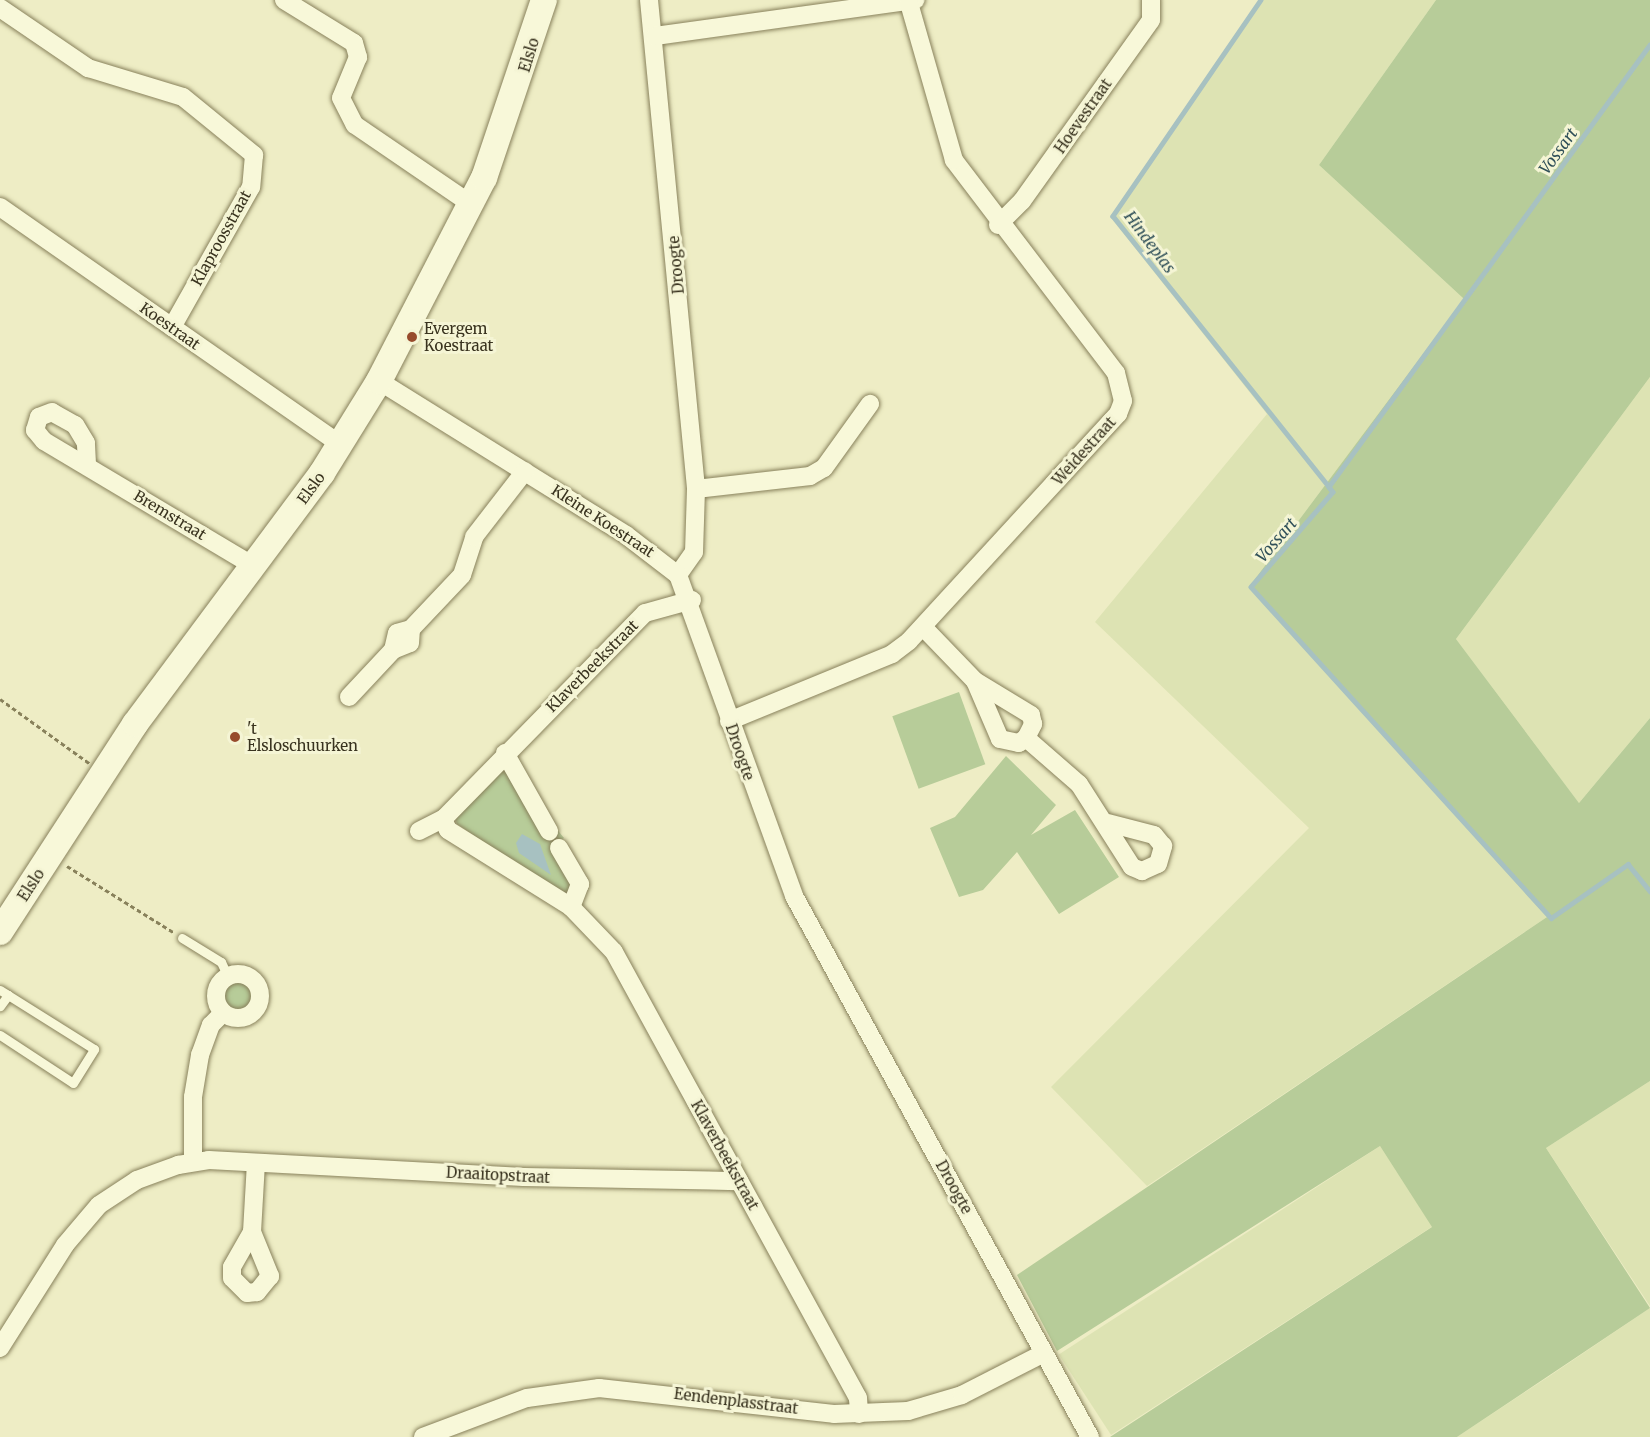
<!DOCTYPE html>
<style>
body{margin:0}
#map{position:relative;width:1650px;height:1437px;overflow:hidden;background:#eeedc5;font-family:Merriweather,serif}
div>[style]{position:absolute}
.farmland>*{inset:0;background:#dde3b3;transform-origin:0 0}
.green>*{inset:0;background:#b7cc99;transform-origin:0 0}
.round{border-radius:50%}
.water>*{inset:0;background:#a7c1c1}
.stream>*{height:4.5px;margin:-2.25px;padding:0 2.25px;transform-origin:2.25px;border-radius:2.25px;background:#a7c1c1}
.path>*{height:3px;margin-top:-1.5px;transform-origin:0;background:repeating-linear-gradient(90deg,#88815b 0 4.5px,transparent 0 7.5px)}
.roads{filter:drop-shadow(0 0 2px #88815b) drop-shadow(0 0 2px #88815b)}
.lane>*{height:9px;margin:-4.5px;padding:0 4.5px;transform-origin:4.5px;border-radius:4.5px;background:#f8f8d9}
.street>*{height:18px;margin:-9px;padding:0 9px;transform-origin:9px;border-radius:9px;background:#f8f8d9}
.street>.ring{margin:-9px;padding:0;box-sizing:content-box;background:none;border:18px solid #f8f8d9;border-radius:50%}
.secondary>*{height:26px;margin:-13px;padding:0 13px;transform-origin:13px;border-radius:13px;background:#f8f8d9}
.dots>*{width:16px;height:16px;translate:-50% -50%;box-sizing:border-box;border:3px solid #f5f5d5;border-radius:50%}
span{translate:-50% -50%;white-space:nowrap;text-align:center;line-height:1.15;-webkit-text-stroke:6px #f5f5d5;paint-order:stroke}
.street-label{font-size:15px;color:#39331f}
.poi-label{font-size:15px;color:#39331f}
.left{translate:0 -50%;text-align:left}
.water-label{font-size:16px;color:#2f4f58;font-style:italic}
</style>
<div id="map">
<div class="farmland">
<div style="clip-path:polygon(1263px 0,1436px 0,1319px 165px,1464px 299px,1249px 587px,1547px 917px,1147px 1186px,1051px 1087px,1309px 828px,1095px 622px,1267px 414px,1112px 219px)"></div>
<div style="clip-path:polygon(1650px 377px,1650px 718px,1579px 803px,1456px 639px)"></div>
<div style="clip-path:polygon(1650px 1081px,1650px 1306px,1546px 1148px)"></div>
<div style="left:1380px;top:1146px;width:96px;height:383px;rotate:57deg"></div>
<div style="clip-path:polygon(1650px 1308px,1650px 1437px,1457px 1437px,1548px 1377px)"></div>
</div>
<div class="green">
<div style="clip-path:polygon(1436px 0,1650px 0,1650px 377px,1456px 639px,1579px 803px,1650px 718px,1650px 1081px,1546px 1148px,1650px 1308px,1457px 1437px,1110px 1437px,1432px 1227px,1380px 1146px,1057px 1351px,1017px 1275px,1547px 917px,1249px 587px,1464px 299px,1319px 165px)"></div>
<div style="left:959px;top:692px;width:77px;height:71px;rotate:70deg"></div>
<div style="clip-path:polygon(1006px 756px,1056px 805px,1031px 835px,1075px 810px,1119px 877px,1059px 914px,1017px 852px,983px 890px,959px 897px,930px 828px,955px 817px)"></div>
<div style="clip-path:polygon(503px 763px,564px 838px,553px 845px,574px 883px,569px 900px,457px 824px,455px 817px)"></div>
<div class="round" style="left:222px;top:980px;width:32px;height:32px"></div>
</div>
<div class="water">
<div style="clip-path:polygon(522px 834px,540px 844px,551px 875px,519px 853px,516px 843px)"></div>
</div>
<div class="stream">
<div style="left:1261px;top:0;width:262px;rotate:124.4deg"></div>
<div style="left:1113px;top:216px;width:347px;rotate:51.4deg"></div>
<div style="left:1650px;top:45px;width:546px;rotate:125.99deg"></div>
<div style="left:1329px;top:487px;width:6px;rotate:51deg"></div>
<div style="left:1333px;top:492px;width:125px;rotate:130.8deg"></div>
<div style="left:1251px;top:587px;width:447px;rotate:47.8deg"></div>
<div style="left:1551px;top:918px;width:94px;rotate:-35deg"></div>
<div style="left:1628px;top:864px;width:35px;rotate:51deg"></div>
</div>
<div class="path">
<div style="left:0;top:699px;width:110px;rotate:35.7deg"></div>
<div style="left:67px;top:866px;width:125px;rotate:31.9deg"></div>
</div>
<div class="roads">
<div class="lane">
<div style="left:182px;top:938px;width:46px;rotate:31.6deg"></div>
<div style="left:221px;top:962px;width:17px;rotate:65deg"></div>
<div style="left:0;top:990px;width:9px;rotate:32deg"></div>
<div style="left:8px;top:995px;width:14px;rotate:126deg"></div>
<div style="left:0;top:1035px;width:87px;rotate:33.3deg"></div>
<div style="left:73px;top:1083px;width:40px;rotate:-58deg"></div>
<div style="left:94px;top:1049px;width:102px;rotate:-147.9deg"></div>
</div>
<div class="street">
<div style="left:284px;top:0;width:82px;rotate:31.6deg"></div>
<div style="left:354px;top:43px;width:15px;rotate:74deg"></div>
<div style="left:358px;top:57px;width:44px;rotate:112.5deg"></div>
<div style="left:341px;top:98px;width:30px;rotate:63deg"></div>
<div style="left:355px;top:125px;width:140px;rotate:34.3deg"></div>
<div style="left:649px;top:0;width:491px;rotate:84.5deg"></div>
<div style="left:696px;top:489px;width:63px;rotate:91.8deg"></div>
<div style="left:694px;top:552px;width:28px;rotate:125deg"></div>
<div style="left:678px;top:575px;width:341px;rotate:70.1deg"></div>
<div style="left:794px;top:896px;width:617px;rotate:61.32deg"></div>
<div style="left:0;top:8px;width:107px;rotate:34.3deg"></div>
<div style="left:88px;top:68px;width:99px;rotate:17deg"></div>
<div style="left:183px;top:97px;width:92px;rotate:39.2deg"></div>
<div style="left:254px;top:155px;width:32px;rotate:95deg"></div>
<div style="left:251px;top:187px;width:161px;rotate:119.4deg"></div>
<div style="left:655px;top:36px;width:263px;rotate:-7.9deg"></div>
<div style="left:0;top:207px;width:414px;rotate:34.9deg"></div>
<div style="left:998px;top:225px;width:34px;rotate:-45deg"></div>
<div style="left:1022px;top:201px;width:222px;rotate:-54.5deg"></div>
<div style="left:1151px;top:20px;width:20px;rotate:-90deg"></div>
<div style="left:379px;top:381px;width:291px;rotate:31.9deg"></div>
<div style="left:626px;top:535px;width:66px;rotate:37.6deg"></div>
<div style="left:87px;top:464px;width:21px;rotate:-93deg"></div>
<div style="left:86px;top:443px;width:21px;rotate:-121deg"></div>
<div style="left:75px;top:425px;width:26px;rotate:-151deg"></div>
<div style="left:52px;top:412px;width:14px;rotate:159deg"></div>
<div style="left:39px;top:417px;width:14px;rotate:107deg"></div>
<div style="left:35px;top:430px;width:14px;rotate:51deg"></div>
<div style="left:44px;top:441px;width:244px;rotate:30.8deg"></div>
<div style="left:696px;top:489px;width:115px;rotate:-6.5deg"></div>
<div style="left:810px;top:476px;width:16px;rotate:-30deg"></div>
<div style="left:824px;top:468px;width:79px;rotate:-54.3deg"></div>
<div style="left:692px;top:600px;width:49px;rotate:164.5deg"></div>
<div style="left:645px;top:613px;width:289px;rotate:134.4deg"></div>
<div style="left:443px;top:819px;width:12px;rotate:66deg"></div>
<div style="left:448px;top:830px;width:145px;rotate:32deg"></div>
<div style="left:571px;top:907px;width:62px;rotate:46.3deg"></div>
<div style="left:614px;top:952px;width:508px;rotate:61.32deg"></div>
<div style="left:858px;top:1398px;width:16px;rotate:86deg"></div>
<div style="left:924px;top:628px;width:74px;rotate:46.1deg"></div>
<div style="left:975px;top:681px;width:63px;rotate:66.7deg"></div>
<div style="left:1000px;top:739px;width:19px;rotate:12deg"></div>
<div style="left:1019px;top:743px;width:9px;rotate:-36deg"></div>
<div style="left:1026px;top:738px;width:16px;rotate:-63deg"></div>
<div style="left:1033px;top:724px;width:9px;rotate:-103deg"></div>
<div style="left:1031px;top:715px;width:66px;rotate:-148.7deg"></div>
<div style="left:393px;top:650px;width:17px;rotate:-77deg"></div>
<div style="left:397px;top:633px;width:15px;rotate:-16deg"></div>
<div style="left:411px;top:629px;width:74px;rotate:-46.6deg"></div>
<div style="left:462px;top:575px;width:40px;rotate:-72deg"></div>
<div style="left:474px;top:537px;width:83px;rotate:-52.3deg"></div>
<div style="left:349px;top:697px;width:64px;rotate:-46.9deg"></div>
<div style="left:393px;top:650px;width:18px;rotate:-22deg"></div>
<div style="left:410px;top:643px;width:14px;rotate:-86deg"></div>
<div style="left:729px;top:721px;width:176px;rotate:-22.3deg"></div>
<div style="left:892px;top:654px;width:21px;rotate:-37deg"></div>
<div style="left:909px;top:641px;width:309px;rotate:-47.4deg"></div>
<div style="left:1118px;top:414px;width:14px;rotate:-69deg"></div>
<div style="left:1123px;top:401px;width:29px;rotate:-104deg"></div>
<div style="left:1116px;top:373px;width:268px;rotate:-127.3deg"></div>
<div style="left:954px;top:160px;width:166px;rotate:-106deg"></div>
<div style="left:1026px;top:738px;width:70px;rotate:41deg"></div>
<div style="left:1079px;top:784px;width:98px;rotate:57.4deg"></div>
<div style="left:1132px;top:867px;width:11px;rotate:22deg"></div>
<div style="left:1142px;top:871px;width:17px;rotate:-24deg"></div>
<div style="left:1158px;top:864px;width:19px;rotate:-74deg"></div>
<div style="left:1163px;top:846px;width:14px;rotate:-129deg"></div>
<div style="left:1154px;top:835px;width:48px;rotate:-165.4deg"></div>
<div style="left:505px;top:753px;width:90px;rotate:60.6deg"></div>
<div style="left:419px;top:831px;width:27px;rotate:-27deg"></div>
<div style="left:559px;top:848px;width:42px;rotate:59.7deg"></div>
<div style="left:580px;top:884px;width:25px;rotate:111deg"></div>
<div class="ring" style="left:216px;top:974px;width:26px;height:26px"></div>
<div style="left:193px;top:1162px;width:65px;rotate:-90deg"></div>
<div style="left:193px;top:1097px;width:43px;rotate:-80.5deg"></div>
<div style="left:200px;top:1055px;width:32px;rotate:-70deg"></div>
<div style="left:211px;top:1025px;width:17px;rotate:-45deg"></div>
<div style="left:252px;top:1232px;width:48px;rotate:67.8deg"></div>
<div style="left:270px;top:1276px;width:21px;rotate:129deg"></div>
<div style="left:257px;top:1292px;width:10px;rotate:174deg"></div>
<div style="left:247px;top:1293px;width:21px;rotate:-135deg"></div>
<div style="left:232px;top:1278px;width:11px;rotate:-90deg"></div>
<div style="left:232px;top:1267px;width:40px;rotate:-60.3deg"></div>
<div style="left:252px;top:1232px;width:69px;rotate:-86.7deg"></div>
<div style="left:0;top:1348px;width:122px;rotate:-57.7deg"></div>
<div style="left:65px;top:1245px;width:52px;rotate:-49.6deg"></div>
<div style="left:99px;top:1205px;width:45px;rotate:-33.3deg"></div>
<div style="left:137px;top:1180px;width:44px;rotate:-20.1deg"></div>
<div style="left:178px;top:1165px;width:31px;rotate:-9deg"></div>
<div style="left:209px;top:1160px;width:315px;rotate:3.1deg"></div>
<div style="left:524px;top:1177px;width:215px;rotate:1.1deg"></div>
<div style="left:423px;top:1437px;width:111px;rotate:-20.6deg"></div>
<div style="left:527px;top:1398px;width:73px;rotate:-7.9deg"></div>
<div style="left:599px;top:1388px;width:236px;rotate:6.3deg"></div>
<div style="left:834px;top:1414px;width:74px;rotate:-2.3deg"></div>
<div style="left:908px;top:1411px;width:56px;rotate:-16.5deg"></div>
<div style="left:962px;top:1395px;width:92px;rotate:-27.1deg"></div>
</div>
<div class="secondary">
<div style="left:0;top:932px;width:248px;rotate:-57deg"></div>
<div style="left:135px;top:724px;width:313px;rotate:-53.3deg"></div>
<div style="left:322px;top:473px;width:108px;rotate:-58.2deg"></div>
<div style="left:379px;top:381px;width:229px;rotate:-62.7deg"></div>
<div style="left:484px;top:178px;width:188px;rotate:-71.4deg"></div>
</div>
</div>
<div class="dots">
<div style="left:412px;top:337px;background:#974b2c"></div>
<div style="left:235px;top:737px;background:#974b2c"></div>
</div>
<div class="street-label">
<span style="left:529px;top:55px;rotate:-73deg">Elslo</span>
<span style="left:1083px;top:116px;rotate:-55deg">Hoevestraat</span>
<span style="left:221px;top:238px;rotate:-61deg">Klaproosstraat</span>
<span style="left:676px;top:265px;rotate:-95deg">Droogte</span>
<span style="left:170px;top:326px;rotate:35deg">Koestraat</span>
<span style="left:1084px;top:451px;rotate:-48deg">Weidestraat</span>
<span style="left:311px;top:488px;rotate:-54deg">Elslo</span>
<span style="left:170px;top:515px;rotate:31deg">Bremstraat</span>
<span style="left:603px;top:521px;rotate:33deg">Kleine Koestraat</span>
<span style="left:592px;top:666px;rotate:-45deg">Klaverbeekstraat</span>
<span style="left:740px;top:752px;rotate:71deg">Droogte</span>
<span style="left:31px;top:885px;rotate:-57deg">Elslo</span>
<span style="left:725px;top:1155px;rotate:61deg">Klaverbeekstraat</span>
<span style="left:498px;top:1175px;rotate:3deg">Draaitopstraat</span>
<span style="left:954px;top:1187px;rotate:61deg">Droogte</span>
<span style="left:736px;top:1401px;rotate:7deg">Eendenplasstraat</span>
</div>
<div class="poi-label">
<span class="left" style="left:424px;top:337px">Evergem<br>Koestraat</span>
<span class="left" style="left:247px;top:737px">'t<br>Elsloschuurken</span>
</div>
<div class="water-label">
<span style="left:1558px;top:151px;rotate:-54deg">Vossart</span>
<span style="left:1150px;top:242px;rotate:53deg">Hindeplas</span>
<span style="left:1276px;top:540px;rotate:-49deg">Vossart</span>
</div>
</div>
